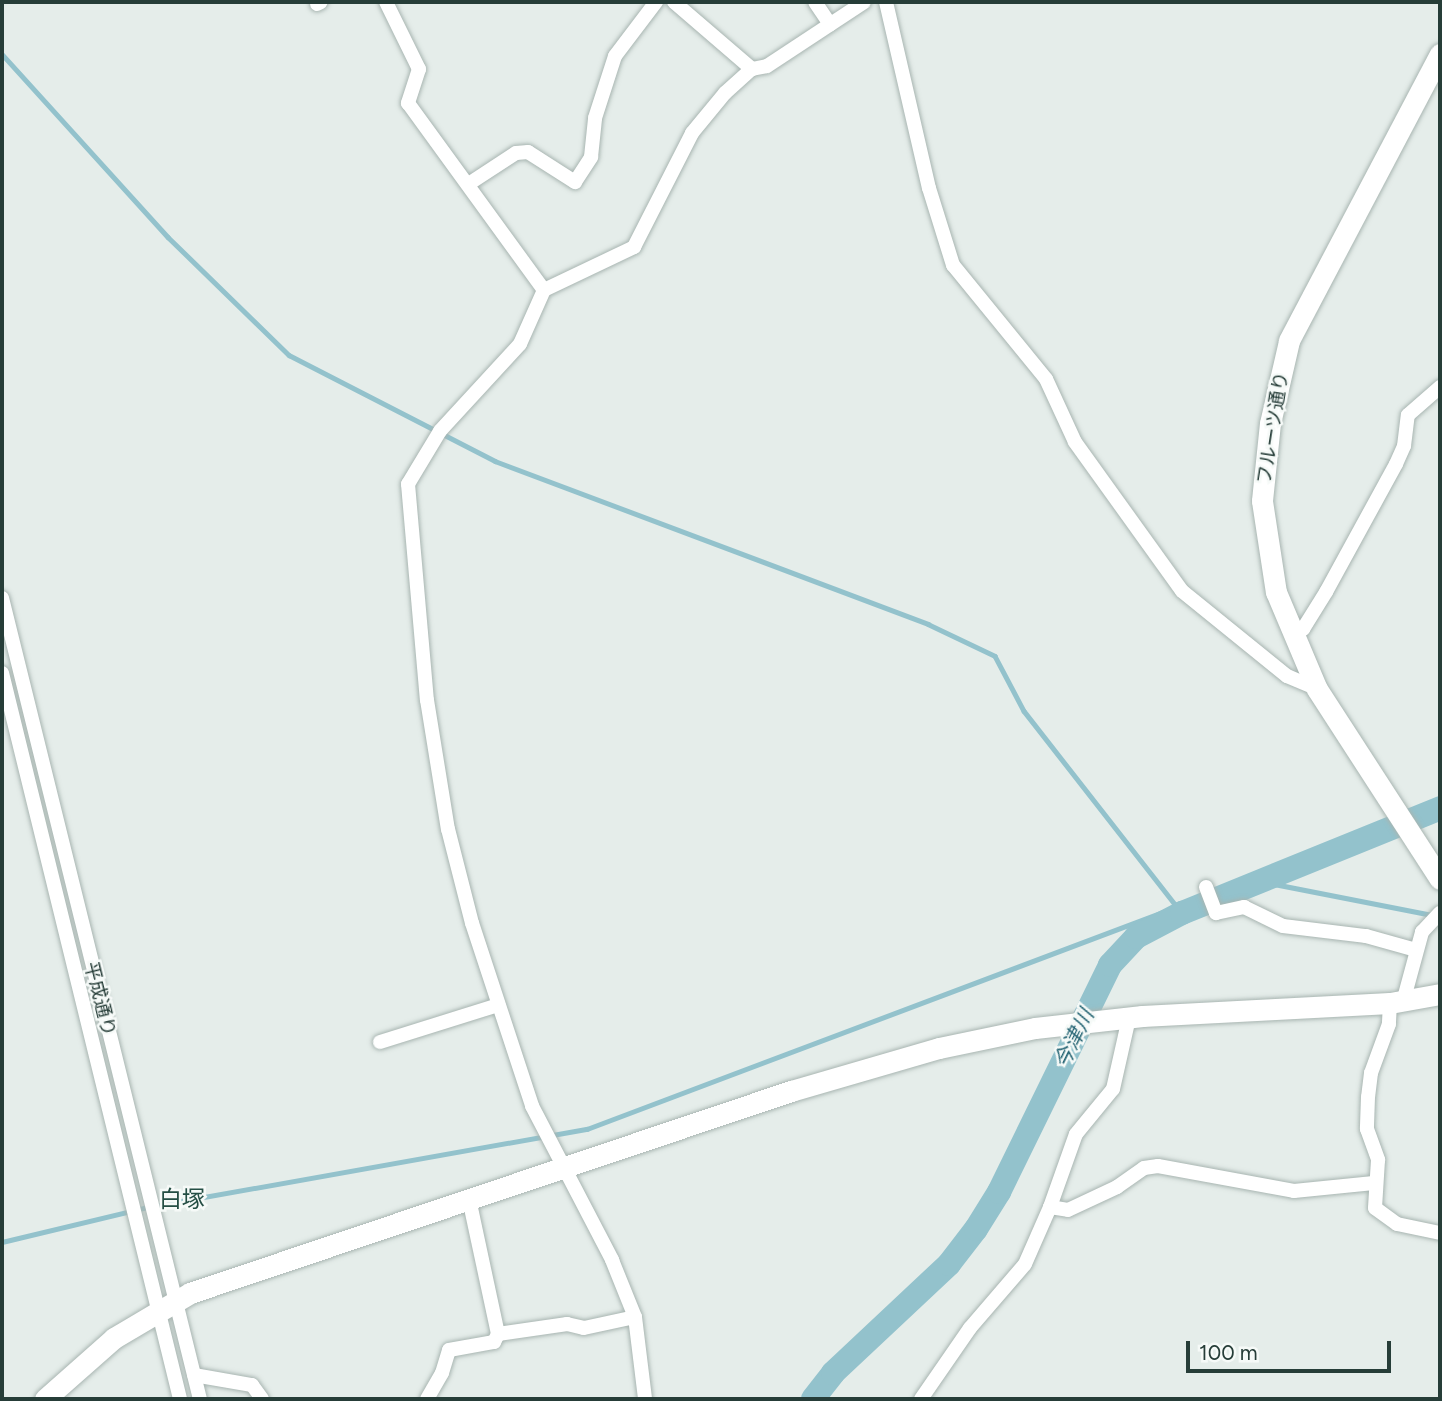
<!DOCTYPE html>
<meta charset="utf-8">
<style>
body{margin:0}
#map{position:relative;width:1442px;height:1401px;overflow:hidden;background:#e5edea;font-family:Figtree,"Noto Sans JP",sans-serif}
div>[style]{position:absolute}
.stream>*{height:4.5px;margin:-2.25px;padding:0 2.25px;transform-origin:2.25px;border-radius:2.25px;background:#93c2cc}
.river>*{height:24px;margin:-12px;padding:0 12px;transform-origin:12px;border-radius:12px;background:#93c2cc}
.roads{filter:drop-shadow(0 0 2px #a8b5b1) drop-shadow(0 0 2px #a8b5b1)}
.street>*{height:14px;margin:-7px;padding:0 7px;transform-origin:7px;border-radius:7px;background:#fff}
.secondary>*{height:21px;margin:-10.5px;padding:0 10.5px;transform-origin:10.5px;border-radius:10.5px;background:#fff}
span{translate:-50% -50%;white-space:nowrap;text-align:center;line-height:1.15;-webkit-text-stroke:5px #f6faf8;paint-order:stroke}
.street-label{font-size:19px;color:#263d38}
.water-label{font-size:21px;color:#266574;font-style:italic}
.quarter-label{font-size:23px;color:#244e44}
.frame{position:absolute;inset:0;border:4px solid #263d38;pointer-events:none}
.scale{position:absolute;left:1186px;top:1341px;width:205px;height:32px;box-sizing:border-box;border:4px solid #263d38;border-top:0;padding-left:9px;font-size:21px;line-height:24px;white-space:nowrap;color:#263d38;-webkit-text-stroke:5px #f6faf8;paint-order:stroke}
</style>
<div id="map">
<div class="stream">
<div style="left:2px;top:54px;width:247px;rotate:47.8deg"></div>
<div style="left:168px;top:237px;width:169px;rotate:44.3deg"></div>
<div style="left:289px;top:355px;width:232px;rotate:27.2deg"></div>
<div style="left:495px;top:461px;width:463px;rotate:20.6deg"></div>
<div style="left:928px;top:624px;width:74px;rotate:25.5deg"></div>
<div style="left:995px;top:656px;width:62px;rotate:62.2deg"></div>
<div style="left:1024px;top:711px;width:256px;rotate:52deg"></div>
<div style="left:1259px;top:881px;width:176px;rotate:11.1deg"></div>
<div style="left:2px;top:1242px;width:150px;rotate:-13.5deg"></div>
<div style="left:148px;top:1207px;width:446px;rotate:-10.1deg"></div>
<div style="left:587px;top:1129px;width:633px;rotate:-20.64deg"></div>
</div>
<div class="river">
<div style="left:813px;top:1399px;width:33px;rotate:-52deg"></div>
<div style="left:833px;top:1373px;width:159px;rotate:-43.2deg"></div>
<div style="left:949px;top:1264px;width:44px;rotate:-52.4deg"></div>
<div style="left:976px;top:1229px;width:44px;rotate:-58.1deg"></div>
<div style="left:999px;top:1192px;width:253px;rotate:-63.9deg"></div>
<div style="left:1110px;top:965px;width:38px;rotate:-47deg"></div>
<div style="left:1136px;top:937px;width:52px;rotate:-27.6deg"></div>
<div style="left:1182px;top:913px;width:279px;rotate:-22.1deg"></div>
</div>
<div class="roads">
<div class="street">
<div style="left:386px;top:2px;width:75px;rotate:63.8deg"></div>
<div style="left:419px;top:69px;width:36px;rotate:108deg"></div>
<div style="left:408px;top:103px;width:231px;rotate:54deg"></div>
<div style="left:544px;top:290px;width:59px;rotate:114deg"></div>
<div style="left:520px;top:344px;width:118px;rotate:132.6deg"></div>
<div style="left:440px;top:431px;width:62px;rotate:121.1deg"></div>
<div style="left:408px;top:484px;width:217px;rotate:85deg"></div>
<div style="left:427px;top:700px;width:131px;rotate:80.8deg"></div>
<div style="left:448px;top:829px;width:97px;rotate:75.7deg"></div>
<div style="left:472px;top:923px;width:193px;rotate:71.8deg"></div>
<div style="left:532px;top:1106px;width:174px;rotate:62.5deg"></div>
<div style="left:612px;top:1260px;width:61px;rotate:68deg"></div>
<div style="left:635px;top:1317px;width:83px;rotate:83deg"></div>
<div style="left:674px;top:2px;width:103px;rotate:40.7deg"></div>
<div style="left:815px;top:2px;width:27px;rotate:56deg"></div>
<div style="left:886px;top:2px;width:191px;rotate:77deg"></div>
<div style="left:929px;top:188px;width:81px;rotate:72.7deg"></div>
<div style="left:953px;top:265px;width:147px;rotate:50.8deg"></div>
<div style="left:1046px;top:379px;width:69px;rotate:65.3deg"></div>
<div style="left:1075px;top:442px;width:183px;rotate:54.3deg"></div>
<div style="left:1182px;top:591px;width:135px;rotate:39deg"></div>
<div style="left:1287px;top:676px;width:33px;rotate:23deg"></div>
<div style="left:317px;top:4px;width:4px;rotate:-27deg"></div>
<div style="left:470px;top:183px;width:55px;rotate:-33.1deg"></div>
<div style="left:516px;top:153px;width:12px;rotate:-5deg"></div>
<div style="left:528px;top:152px;width:56px;rotate:32.6deg"></div>
<div style="left:575px;top:182px;width:30px;rotate:-57deg"></div>
<div style="left:591px;top:157px;width:39px;rotate:-84deg"></div>
<div style="left:595px;top:118px;width:65px;rotate:-72.1deg"></div>
<div style="left:615px;top:56px;width:68px;rotate:-52.8deg"></div>
<div style="left:544px;top:290px;width:100px;rotate:-25.5deg"></div>
<div style="left:634px;top:247px;width:128px;rotate:-63deg"></div>
<div style="left:692px;top:133px;width:52px;rotate:-50.5deg"></div>
<div style="left:725px;top:93px;width:36px;rotate:-42deg"></div>
<div style="left:752px;top:69px;width:15px;rotate:-11deg"></div>
<div style="left:767px;top:66px;width:116px;rotate:-33.4deg"></div>
<div style="left:2px;top:598px;width:825px;rotate:76.12deg"></div>
<div style="left:1293px;top:635px;width:12px;rotate:-31deg"></div>
<div style="left:1303px;top:629px;width:44px;rotate:-58.1deg"></div>
<div style="left:1326px;top:592px;width:146px;rotate:-61.3deg"></div>
<div style="left:1396px;top:464px;width:20px;rotate:-66deg"></div>
<div style="left:1404px;top:446px;width:31px;rotate:-83deg"></div>
<div style="left:1408px;top:415px;width:43px;rotate:-41.2deg"></div>
<div style="left:2px;top:673px;width:748px;rotate:76.22deg"></div>
<div style="left:1206px;top:887px;width:28px;rotate:69deg"></div>
<div style="left:1216px;top:913px;width:29px;rotate:-12deg"></div>
<div style="left:1244px;top:907px;width:43px;rotate:26deg"></div>
<div style="left:1283px;top:926px;width:84px;rotate:6.9deg"></div>
<div style="left:1366px;top:936px;width:52px;rotate:15.6deg"></div>
<div style="left:1403px;top:1002px;width:73px;rotate:-74.8deg"></div>
<div style="left:1422px;top:932px;width:26px;rotate:-47deg"></div>
<div style="left:1390px;top:1003px;width:21px;rotate:93deg"></div>
<div style="left:1389px;top:1024px;width:52px;rotate:110.2deg"></div>
<div style="left:1371px;top:1073px;width:24px;rotate:97deg"></div>
<div style="left:1368px;top:1097px;width:32px;rotate:92deg"></div>
<div style="left:1367px;top:1129px;width:33px;rotate:70deg"></div>
<div style="left:1378px;top:1160px;width:48px;rotate:93.6deg"></div>
<div style="left:1375px;top:1208px;width:27px;rotate:36deg"></div>
<div style="left:1397px;top:1224px;width:44px;rotate:11.8deg"></div>
<div style="left:380px;top:1042px;width:124px;rotate:-17.4deg"></div>
<div style="left:1050px;top:1207px;width:77px;rotate:-70.4deg"></div>
<div style="left:1076px;top:1134px;width:58px;rotate:-50.6deg"></div>
<div style="left:1113px;top:1089px;width:73px;rotate:-77.3deg"></div>
<div style="left:498px;top:1334px;width:70px;rotate:-8.2deg"></div>
<div style="left:567px;top:1324px;width:17px;rotate:13deg"></div>
<div style="left:584px;top:1328px;width:52px;rotate:-12.2deg"></div>
<div style="left:194px;top:1375px;width:59px;rotate:9.8deg"></div>
<div style="left:252px;top:1385px;width:17px;rotate:54deg"></div>
<div style="left:427px;top:1399px;width:30px;rotate:-60deg"></div>
<div style="left:442px;top:1373px;width:24px;rotate:-73deg"></div>
<div style="left:449px;top:1350px;width:46px;rotate:-10.1deg"></div>
<div style="left:494px;top:1342px;width:9px;rotate:-63deg"></div>
<div style="left:498px;top:1334px;width:138px;rotate:-102.1deg"></div>
<div style="left:921px;top:1399px;width:86px;rotate:-55.4deg"></div>
<div style="left:970px;top:1328px;width:84px;rotate:-49.3deg"></div>
<div style="left:1025px;top:1264px;width:62px;rotate:-66.3deg"></div>
<div style="left:1050px;top:1207px;width:18px;rotate:9deg"></div>
<div style="left:1068px;top:1210px;width:54px;rotate:-25.1deg"></div>
<div style="left:1117px;top:1187px;width:33px;rotate:-35deg"></div>
<div style="left:1144px;top:1168px;width:14px;rotate:-8deg"></div>
<div style="left:1158px;top:1166px;width:138px;rotate:10.4deg"></div>
<div style="left:1294px;top:1191px;width:80px;rotate:-5.7deg"></div>
</div>
<div class="secondary">
<div style="left:1440px;top:54px;width:324px;rotate:117.8deg"></div>
<div style="left:1289px;top:341px;width:84px;rotate:103deg"></div>
<div style="left:1270px;top:423px;width:78px;rotate:95.9deg"></div>
<div style="left:1262px;top:501px;width:92px;rotate:81.3deg"></div>
<div style="left:1276px;top:592px;width:105px;rotate:67.1deg"></div>
<div style="left:1317px;top:689px;width:226px;rotate:57.1deg"></div>
<div style="left:45px;top:1399px;width:92px;rotate:-41.5deg"></div>
<div style="left:114px;top:1338px;width:88px;rotate:-30.6deg"></div>
<div style="left:190px;top:1293px;width:634px;rotate:-18.58deg"></div>
<div style="left:791px;top:1091px;width:154px;rotate:-16.2deg"></div>
<div style="left:939px;top:1048px;width:98px;rotate:-11.8deg"></div>
<div style="left:1035px;top:1028px;width:108px;rotate:-6.4deg"></div>
<div style="left:1142px;top:1016px;width:248px;rotate:-3deg"></div>
<div style="left:1390px;top:1003px;width:51px;rotate:-10.2deg"></div>
</div>
</div>
<div class="street-label">
<span style="left:1273px;top:428px;rotate:-81deg">フルーツ通り</span>
<span style="left:100px;top:999px;rotate:76deg">平成通り</span>
</div>
<div class="water-label">
<span style="left:1074px;top:1039px;rotate:-64deg">今津川</span>
</div>
<div class="quarter-label">
<span style="left:182px;top:1199px">白塚</span>
</div>
<div class="frame"></div>
<div class="scale">100 m</div>
</div>
